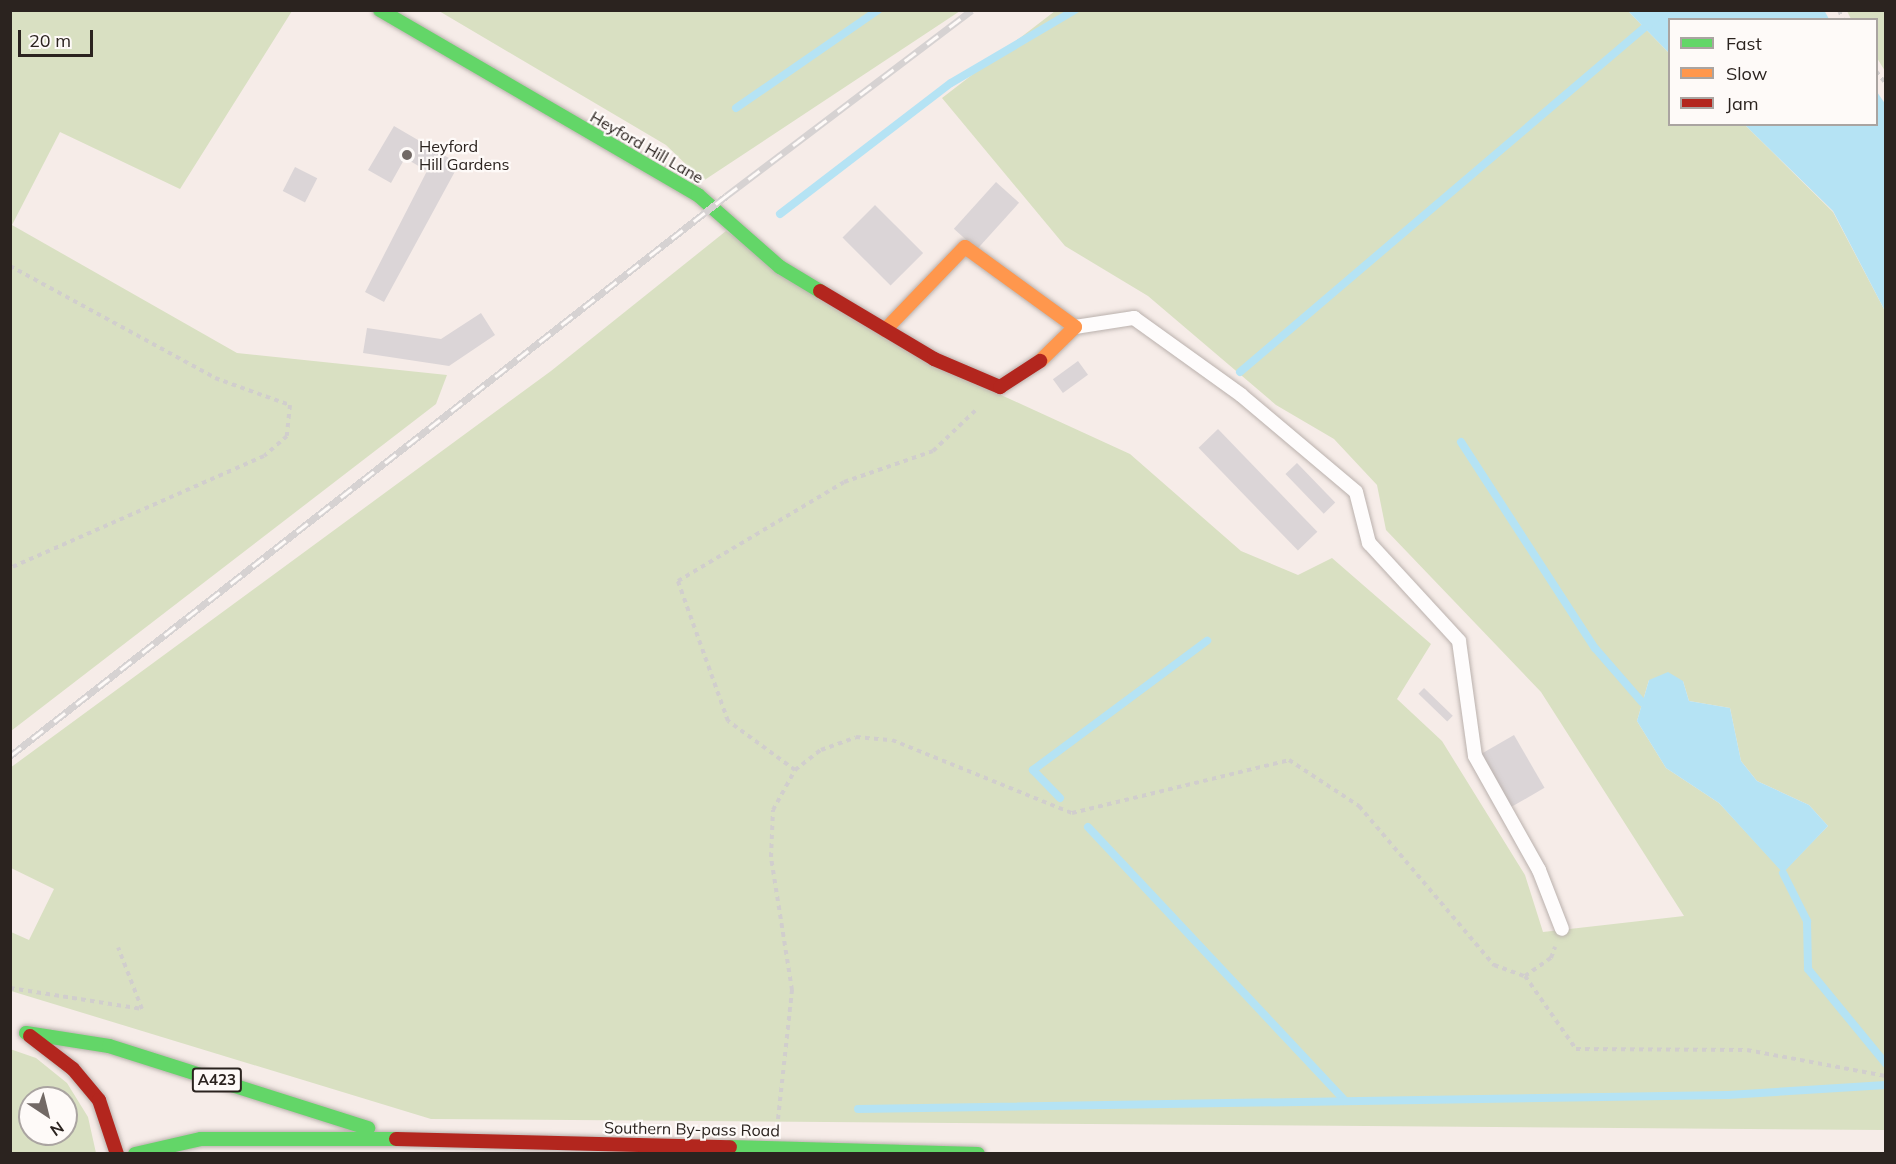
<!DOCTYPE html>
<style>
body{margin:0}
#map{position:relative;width:1896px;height:1164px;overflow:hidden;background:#f6ece8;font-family:Mulish,sans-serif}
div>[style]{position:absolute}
.green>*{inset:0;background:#d9e0c2}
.water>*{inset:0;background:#b5e3f4}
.stream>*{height:8px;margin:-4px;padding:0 4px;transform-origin:4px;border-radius:4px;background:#b5e3f4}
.building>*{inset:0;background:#dbd5d7;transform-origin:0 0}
.path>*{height:4px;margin-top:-2px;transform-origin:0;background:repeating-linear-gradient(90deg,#d1cecd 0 4.5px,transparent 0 9px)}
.roads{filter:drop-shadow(0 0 2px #bab1ad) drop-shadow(0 0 2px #bab1ad)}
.lane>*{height:14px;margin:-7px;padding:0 7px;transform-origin:7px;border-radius:7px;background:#fefcfc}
.fast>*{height:14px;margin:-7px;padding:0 7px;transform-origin:7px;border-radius:7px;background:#63d668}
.slow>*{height:14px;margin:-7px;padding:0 7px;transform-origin:7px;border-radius:7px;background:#ff974d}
.jam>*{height:14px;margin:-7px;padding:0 7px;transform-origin:7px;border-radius:7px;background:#b3261e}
.rail>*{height:7px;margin-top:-3.5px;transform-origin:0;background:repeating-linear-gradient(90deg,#fefaf8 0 14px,#d6d2d2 0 28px);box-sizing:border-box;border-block:2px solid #d6d2d2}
.dots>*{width:16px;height:16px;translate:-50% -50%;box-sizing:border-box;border:3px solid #fefaf8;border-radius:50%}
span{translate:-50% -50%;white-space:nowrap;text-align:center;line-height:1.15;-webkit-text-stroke:4.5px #fefaf8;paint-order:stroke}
.shield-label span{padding:2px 4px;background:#fefaf8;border:2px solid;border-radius:4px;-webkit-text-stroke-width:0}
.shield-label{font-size:15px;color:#2b231f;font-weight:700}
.poi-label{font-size:16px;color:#2b231f}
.left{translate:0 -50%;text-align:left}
.street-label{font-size:16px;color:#2b231f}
.frame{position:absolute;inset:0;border:12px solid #2b231f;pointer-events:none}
.legend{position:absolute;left:1668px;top:18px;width:210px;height:108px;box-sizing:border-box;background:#fefaf8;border:2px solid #aaa4a1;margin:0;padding:8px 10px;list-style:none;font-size:18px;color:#2b231f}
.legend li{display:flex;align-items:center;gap:12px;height:30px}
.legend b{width:30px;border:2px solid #aaa4a1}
.north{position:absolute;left:18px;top:1086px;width:60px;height:60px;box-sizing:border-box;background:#fefaf8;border:2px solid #aaa4a1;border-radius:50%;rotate:145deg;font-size:16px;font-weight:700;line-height:24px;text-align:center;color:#2b231f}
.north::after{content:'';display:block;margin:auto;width:21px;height:27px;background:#726965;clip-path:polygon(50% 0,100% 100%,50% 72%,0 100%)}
.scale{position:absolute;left:18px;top:30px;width:75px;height:27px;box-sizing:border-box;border:3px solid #2b231f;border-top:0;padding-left:8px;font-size:18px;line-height:21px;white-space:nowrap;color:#2b231f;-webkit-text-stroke:4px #fefaf8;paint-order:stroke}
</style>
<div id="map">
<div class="green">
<div style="clip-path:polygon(11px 10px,292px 11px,180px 189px,60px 132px,12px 225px,237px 353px,447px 375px,436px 404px,11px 731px)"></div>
<div style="clip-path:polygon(439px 11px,960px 11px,703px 181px,666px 145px)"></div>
<div style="clip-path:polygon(evenodd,1055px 11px,1628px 11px,1669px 53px,1670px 124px,1745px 125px,1833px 212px,1885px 311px,1885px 1130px,431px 1119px,11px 991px,11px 932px,29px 940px,54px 889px,11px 868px,10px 768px,551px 371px,726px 231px,918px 357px,1130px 454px,1241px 551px,1298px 575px,1332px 558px,1431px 644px,1397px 699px,1442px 741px,1525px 875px,1543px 932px,1684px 916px,1541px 692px,1386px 530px,1377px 485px,1334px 439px,1276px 405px,1148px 296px,1065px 246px,942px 98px,1055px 11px,1649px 680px,1683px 681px,1689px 701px,1730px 708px,1741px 761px,1757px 781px,1809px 805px,1828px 826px,1783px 872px,1719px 803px,1666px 768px,1637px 721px,1649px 680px)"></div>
<div style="clip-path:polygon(1847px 11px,1885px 11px,1885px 71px,1877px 58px,1876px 20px,1851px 19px)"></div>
<div style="clip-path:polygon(evenodd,10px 1049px,36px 1058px,67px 1083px,88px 1117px,96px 1153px,11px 1153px,10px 1049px,30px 1098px,66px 1098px,66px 1134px,30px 1134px,30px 1098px)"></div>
</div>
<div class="water">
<div style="clip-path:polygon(1824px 10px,1829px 19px,1670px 20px,1669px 53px,1628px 11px)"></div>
<div style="clip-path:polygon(1877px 92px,1886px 105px,1885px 311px,1833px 211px,1745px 125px,1876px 124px)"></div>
<div style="clip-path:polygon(1668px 672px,1683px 681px,1689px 701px,1730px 708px,1741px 761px,1757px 781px,1809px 805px,1828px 826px,1783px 873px,1719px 803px,1666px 768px,1637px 721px,1649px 680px)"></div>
</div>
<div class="stream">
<div style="left:736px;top:108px;width:173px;rotate:-34.6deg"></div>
<div style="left:780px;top:214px;width:215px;rotate:-37.5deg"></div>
<div style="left:951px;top:83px;width:144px;rotate:-30.5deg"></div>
<div style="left:1240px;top:372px;width:558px;rotate:-40.42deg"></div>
<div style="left:1461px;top:442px;width:246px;rotate:57deg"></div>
<div style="left:1595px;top:648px;width:72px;rotate:49deg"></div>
<div style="left:1060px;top:798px;width:39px;rotate:-134deg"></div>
<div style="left:1033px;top:770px;width:217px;rotate:-36.6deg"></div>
<div style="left:1088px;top:827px;width:374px;rotate:46.8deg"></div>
<div style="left:1783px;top:873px;width:54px;rotate:63.4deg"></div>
<div style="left:1807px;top:921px;width:48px;rotate:88.8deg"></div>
<div style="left:1808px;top:969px;width:123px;rotate:50.6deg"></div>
<div style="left:858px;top:1109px;width:870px;rotate:-0.92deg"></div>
<div style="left:1728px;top:1095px;width:158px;rotate:-3.6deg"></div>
</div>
<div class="building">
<div style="clip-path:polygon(394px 126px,459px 164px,384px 302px,365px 292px,427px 171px,405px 158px,391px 183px,368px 170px)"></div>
<div style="left:295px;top:167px;width:25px;height:27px;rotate:27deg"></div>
<div style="left:996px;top:182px;width:31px;height:63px;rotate:42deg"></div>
<div style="left:875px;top:205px;width:68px;height:46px;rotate:45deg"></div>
<div style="clip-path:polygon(481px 313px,495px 335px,449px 366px,363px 353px,367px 328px,441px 339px)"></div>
<div style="left:1078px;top:361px;width:17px;height:31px;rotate:54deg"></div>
<div style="left:1218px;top:429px;width:143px;height:27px;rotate:46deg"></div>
<div style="left:1297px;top:463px;width:55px;height:16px;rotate:46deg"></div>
<div style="left:1424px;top:688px;width:40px;height:8px;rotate:44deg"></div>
<div style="left:1514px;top:735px;width:61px;height:40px;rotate:60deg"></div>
</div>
<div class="path">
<div style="left:1839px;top:10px;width:11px;rotate:68deg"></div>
<div style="left:1876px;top:71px;width:16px;rotate:52deg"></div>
<div style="left:10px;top:266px;width:234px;rotate:28.6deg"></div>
<div style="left:215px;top:378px;width:80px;rotate:19.8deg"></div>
<div style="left:290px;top:405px;width:31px;rotate:96deg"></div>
<div style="left:287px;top:436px;width:30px;rotate:139deg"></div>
<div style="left:264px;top:456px;width:278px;rotate:156.2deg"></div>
<div style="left:795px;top:770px;width:83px;rotate:-143.8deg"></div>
<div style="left:728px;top:721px;width:149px;rotate:-109.7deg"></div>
<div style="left:678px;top:581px;width:193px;rotate:-30.8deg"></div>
<div style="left:844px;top:482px;width:94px;rotate:-19.2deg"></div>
<div style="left:933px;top:451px;width:62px;rotate:-43.7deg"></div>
<div style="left:1525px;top:976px;width:89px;rotate:55.1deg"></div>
<div style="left:1576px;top:1049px;width:171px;rotate:0.3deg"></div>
<div style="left:1747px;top:1050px;width:141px;rotate:10.6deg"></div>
<div style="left:10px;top:988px;width:134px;rotate:9deg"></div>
<div style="left:142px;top:1009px;width:66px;rotate:-111.2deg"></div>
<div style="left:778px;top:1119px;width:130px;rotate:-83.8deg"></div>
<div style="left:792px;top:990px;width:135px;rotate:-99deg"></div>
<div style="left:771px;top:857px;width:47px;rotate:-87.6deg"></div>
<div style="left:773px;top:810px;width:46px;rotate:-61.2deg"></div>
<div style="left:795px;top:770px;width:33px;rotate:-38deg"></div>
<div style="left:821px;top:750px;width:37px;rotate:-20deg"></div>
<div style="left:856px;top:737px;width:36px;rotate:5deg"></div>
<div style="left:892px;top:740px;width:194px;rotate:22.1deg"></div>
<div style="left:1072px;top:813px;width:223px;rotate:-13.7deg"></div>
<div style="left:1289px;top:760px;width:84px;rotate:33.3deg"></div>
<div style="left:1359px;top:806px;width:209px;rotate:49.7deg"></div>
<div style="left:1494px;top:965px;width:33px;rotate:20deg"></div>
<div style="left:1525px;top:976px;width:32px;rotate:-35deg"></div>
<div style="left:1551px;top:958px;width:12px;rotate:-70deg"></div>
</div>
<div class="roads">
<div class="lane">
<div style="left:1075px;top:327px;width:60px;rotate:-8.7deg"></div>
<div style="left:1134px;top:318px;width:132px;rotate:35.7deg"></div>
<div style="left:1241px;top:395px;width:150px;rotate:40.1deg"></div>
<div style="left:1356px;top:492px;width:53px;rotate:75.7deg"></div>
<div style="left:1369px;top:543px;width:133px;rotate:47.4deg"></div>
<div style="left:1459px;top:641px;width:116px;rotate:82.1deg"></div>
<div style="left:1475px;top:756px;width:131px;rotate:60.7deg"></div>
<div style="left:1539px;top:870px;width:63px;rotate:68.7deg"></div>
</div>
<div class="fast">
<div style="left:380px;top:10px;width:368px;rotate:30.2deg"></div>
<div style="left:698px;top:195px;width:109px;rotate:41.3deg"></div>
<div style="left:780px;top:267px;width:47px;rotate:31deg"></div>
<div style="left:26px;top:1033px;width:84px;rotate:8.9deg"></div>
<div style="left:109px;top:1046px;width:272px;rotate:17.6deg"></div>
<div style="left:730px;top:1147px;width:248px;rotate:1.6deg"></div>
<div style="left:135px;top:1154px;width:68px;rotate:-12.8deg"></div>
<div style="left:201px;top:1139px;width:195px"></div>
</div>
<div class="slow">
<div style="left:885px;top:330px;width:115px;rotate:-46.1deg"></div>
<div style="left:965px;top:247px;width:136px;rotate:36deg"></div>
<div style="left:1075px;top:327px;width:49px;rotate:135.8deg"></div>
</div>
<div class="jam">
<div style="left:820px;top:291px;width:133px;rotate:30.8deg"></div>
<div style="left:934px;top:359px;width:72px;rotate:23deg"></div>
<div style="left:1000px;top:387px;width:48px;rotate:-33deg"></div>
<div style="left:30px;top:1036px;width:54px;rotate:37.5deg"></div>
<div style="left:73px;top:1069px;width:40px;rotate:50deg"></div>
<div style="left:99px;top:1100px;width:57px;rotate:71.6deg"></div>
<div style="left:396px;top:1139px;width:334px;rotate:1.4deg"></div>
</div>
</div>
<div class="rail">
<div style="left:10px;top:756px;width:909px;rotate:-38.03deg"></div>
<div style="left:726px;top:196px;width:308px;rotate:-37.1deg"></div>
</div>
<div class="dots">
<div style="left:407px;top:155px;background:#726965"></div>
</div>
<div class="shield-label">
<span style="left:217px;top:1080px">A423</span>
</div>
<div class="poi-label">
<span class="left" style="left:419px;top:155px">Heyford<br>Hill Gardens</span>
</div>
<div class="street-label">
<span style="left:647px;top:147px;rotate:30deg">Heyford Hill Lane</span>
<span style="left:692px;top:1129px;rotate:1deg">Southern By-pass Road</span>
</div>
<div class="frame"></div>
<ul class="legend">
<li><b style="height:8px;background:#63d668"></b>Fast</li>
<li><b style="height:8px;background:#ff974d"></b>Slow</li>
<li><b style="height:8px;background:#b3261e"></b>Jam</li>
</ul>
<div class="north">N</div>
<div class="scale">20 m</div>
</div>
